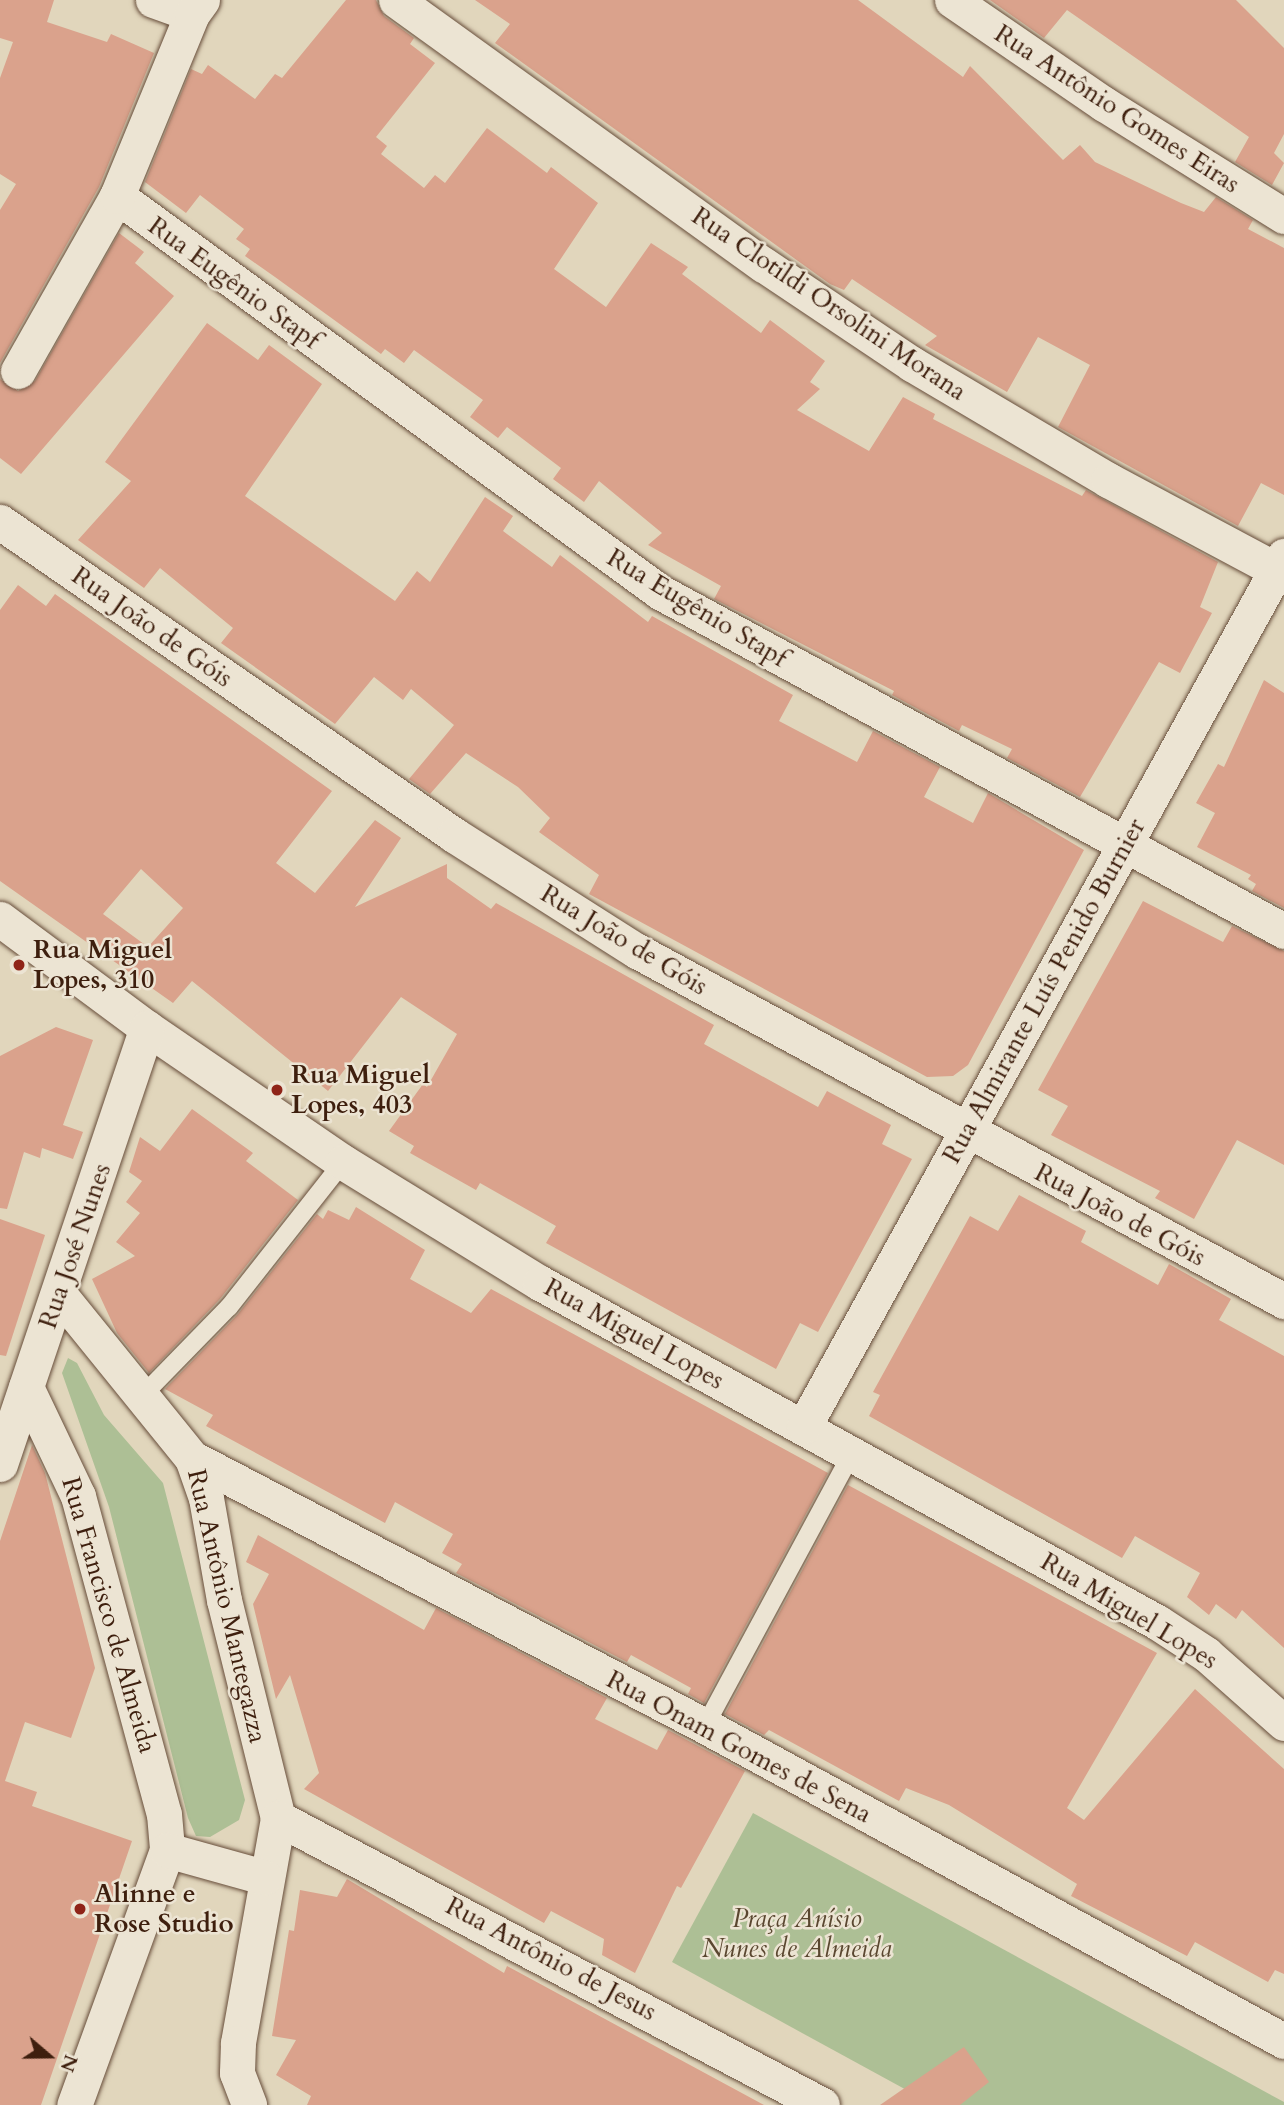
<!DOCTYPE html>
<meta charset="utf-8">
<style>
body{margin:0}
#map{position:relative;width:1284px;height:2105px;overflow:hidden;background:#e1d6bc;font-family:Cardo,serif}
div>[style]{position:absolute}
.green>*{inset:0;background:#adbf95}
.building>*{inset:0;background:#daa28c}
.roads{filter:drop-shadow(0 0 2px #674d3a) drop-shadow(0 0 2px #674d3a)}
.lane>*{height:18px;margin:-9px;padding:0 9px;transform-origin:9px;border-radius:9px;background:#ece4d3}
.street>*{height:35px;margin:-17.5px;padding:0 17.5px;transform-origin:17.5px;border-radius:17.5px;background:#ece4d3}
.dots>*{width:19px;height:19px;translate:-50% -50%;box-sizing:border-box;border:4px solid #ece4d3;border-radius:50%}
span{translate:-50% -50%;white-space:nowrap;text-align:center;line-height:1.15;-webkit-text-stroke:5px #ece4d3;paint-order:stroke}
.street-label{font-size:26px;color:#3e1f0e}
.poi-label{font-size:26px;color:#3e1f0e;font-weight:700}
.left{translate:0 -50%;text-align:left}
.park-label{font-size:26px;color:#5a4730;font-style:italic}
.north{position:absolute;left:14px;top:2021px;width:70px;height:70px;-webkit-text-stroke:5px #ece4d3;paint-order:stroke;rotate:110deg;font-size:19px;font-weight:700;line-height:28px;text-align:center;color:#3e1f0e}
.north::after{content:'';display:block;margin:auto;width:24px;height:32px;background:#3e1f0e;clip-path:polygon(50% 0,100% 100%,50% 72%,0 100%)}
</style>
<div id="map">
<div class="green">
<div style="clip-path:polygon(68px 1358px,77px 1363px,104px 1415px,163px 1483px,245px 1800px,239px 1820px,210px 1837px,196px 1836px,188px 1818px,109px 1507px,62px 1373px)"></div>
<div style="clip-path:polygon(753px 1813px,1284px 2102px,1284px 2105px,934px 2105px,672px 1962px)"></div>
</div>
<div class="building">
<div style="clip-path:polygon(0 0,54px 0,47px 22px,107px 42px,111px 34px,154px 53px,99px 187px,0 363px,0 210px,16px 184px,0 174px,0 78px,13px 42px,0 38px)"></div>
<div style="clip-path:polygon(346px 0,376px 0,384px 16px,414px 38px,410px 44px,435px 63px,376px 137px,387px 146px,381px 154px,424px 188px,435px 175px,445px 183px,487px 128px,547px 173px,551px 167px,598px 203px,554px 269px,606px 307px,651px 243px,688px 267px,682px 274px,761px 333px,770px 320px,825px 361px,810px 382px,820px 389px,797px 410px,869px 451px,903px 397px,935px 414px,933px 419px,1082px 496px,1086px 490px,1218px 562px,1200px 607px,1212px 613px,1180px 673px,1159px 662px,1080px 797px,1007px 758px,1012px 749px,962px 725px,959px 731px,892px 695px,894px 691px,714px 599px,721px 586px,648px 545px,662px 533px,599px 481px,584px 502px,553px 479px,561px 468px,507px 427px,498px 438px,470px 417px,483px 400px,414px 350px,404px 363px,385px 349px,381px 354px,275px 277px,245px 256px,250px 249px,236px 239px,244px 229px,200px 195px,186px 213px,145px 182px,191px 69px,202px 74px,208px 65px,255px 99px,275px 74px,282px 78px)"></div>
<div style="clip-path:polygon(475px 0,858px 0,963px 77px,970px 66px,1063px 160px,1080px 145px,1095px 162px,1181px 203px,1204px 212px,1216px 197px,1253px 220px,1248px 229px,1284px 248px,1284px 495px,1261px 483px,1238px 526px,1058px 427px,1090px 365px,1038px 337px,1007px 392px,925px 345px,937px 336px,852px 279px,844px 290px,830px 284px,495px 43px,510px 24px)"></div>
<div style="clip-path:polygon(990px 0,1236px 0,1284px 48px,1284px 134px,1274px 153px,1284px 163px,1272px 185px,1235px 162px,1249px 137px,1067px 10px,1044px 38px)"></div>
<div style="clip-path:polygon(119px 233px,144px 252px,135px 263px,174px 296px,21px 474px,0 458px,0 379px,18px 391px,35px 381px)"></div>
<div style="clip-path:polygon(207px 323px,258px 360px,269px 345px,322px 384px,245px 496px,395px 601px,417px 571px,430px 582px,485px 497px,513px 516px,503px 531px,552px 567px,560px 555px,648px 622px,652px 616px,793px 695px,779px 721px,857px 762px,873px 731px,940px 767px,924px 797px,973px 823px,988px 793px,1084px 850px,968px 1065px,953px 1076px,927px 1077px,589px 894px,599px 875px,539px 832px,550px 818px,518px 787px,466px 753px,430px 794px,409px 779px,454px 725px,411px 689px,403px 700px,374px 677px,335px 724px,221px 643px,233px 628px,160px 568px,144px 588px,78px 540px,131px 481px,105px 462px)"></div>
<div style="clip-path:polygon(evenodd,18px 585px,46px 606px,55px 594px,332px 791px,276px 863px,315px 893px,375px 820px,401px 838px,355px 907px,447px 864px,447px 878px,491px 909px,496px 903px,714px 1025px,704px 1044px,818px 1107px,827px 1091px,891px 1125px,882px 1144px,912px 1159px,818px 1332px,800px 1323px,776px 1369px,546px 1243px,556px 1226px,480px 1183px,476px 1190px,410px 1153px,414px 1146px,389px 1131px,423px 1084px,427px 1087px,457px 1034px,401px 997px,328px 1091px,192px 981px,173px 1003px,0 881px,0 610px,18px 585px,141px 869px,183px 908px,148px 947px,103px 914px,141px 869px)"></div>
<div style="clip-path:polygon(1264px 680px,1284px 693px,1284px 908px,1252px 891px,1256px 884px,1248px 879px,1251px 875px,1197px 847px,1215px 813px,1196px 803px,1218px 764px,1224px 767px)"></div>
<div style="clip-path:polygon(1143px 901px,1223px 942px,1232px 926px,1284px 951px,1284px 1165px,1237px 1140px,1194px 1219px,1155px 1198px,1160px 1191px,1051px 1135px,1068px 1106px,1038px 1090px)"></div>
<div style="clip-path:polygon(56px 1027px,93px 1040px,63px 1125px,83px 1132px,73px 1159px,42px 1148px,40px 1158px,24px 1152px,7px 1209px,0 1208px,0 1056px)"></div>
<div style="clip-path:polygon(192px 1109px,253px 1153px,246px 1161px,298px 1200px,220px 1299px,149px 1373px,117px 1333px,92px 1279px,135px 1256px,116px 1242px,140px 1213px,126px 1202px,142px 1181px,129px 1172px,140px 1137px,160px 1151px)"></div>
<div style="clip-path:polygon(1019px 1195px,1086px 1231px,1081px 1242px,1158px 1285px,1169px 1264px,1231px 1299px,1219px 1320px,1284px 1356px,1284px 1648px,1242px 1610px,1236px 1619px,1216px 1604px,1209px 1615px,1187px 1597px,1200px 1573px,1135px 1536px,1122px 1558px,869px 1416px,880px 1395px,873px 1392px,970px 1216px,998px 1231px)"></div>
<div style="clip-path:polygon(356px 1207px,425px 1250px,410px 1279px,471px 1313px,491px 1289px,828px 1473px,704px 1703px,688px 1694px,691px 1688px,631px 1655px,627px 1662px,456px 1573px,462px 1564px,442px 1553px,453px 1534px,395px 1502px,385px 1523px,206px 1426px,213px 1415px,165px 1389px,238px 1314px,317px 1214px,323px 1219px,328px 1210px,349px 1220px)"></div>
<div style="clip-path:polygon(0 1219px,45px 1235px,6px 1356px,0 1355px)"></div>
<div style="clip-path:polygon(32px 1445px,45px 1473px,95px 1668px,71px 1738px,25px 1722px,5px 1781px,37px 1792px,32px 1806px,132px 1841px,41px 2105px,0 2105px,0 1541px)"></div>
<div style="clip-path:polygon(848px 1485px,1157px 1653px,1067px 1808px,1084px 1820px,1195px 1689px,1284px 1769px,1284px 1974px,1275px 1970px,1268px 1982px,1195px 1942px,1187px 1956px,1071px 1896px,1077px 1884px,949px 1805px,906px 1788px,899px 1801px,769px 1730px,764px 1735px,725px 1714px)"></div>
<div style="clip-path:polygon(258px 1535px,424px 1630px,436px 1608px,607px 1698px,595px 1719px,657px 1750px,668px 1730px,745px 1771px,681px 1888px,677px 1886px,635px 1973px,602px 1955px,604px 1939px,551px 1911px,544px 1923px,304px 1789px,319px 1773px,290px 1675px,276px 1699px,253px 1604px,269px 1574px,246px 1562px)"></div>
<div style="clip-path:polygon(347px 1879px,504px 1973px,507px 1966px,764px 2105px,307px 2105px,311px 2096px,276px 2075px,296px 2040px,272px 2036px,289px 1930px,294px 1931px,300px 1890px,337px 1897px)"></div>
<div style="clip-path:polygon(964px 2047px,989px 2082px,960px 2105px,880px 2105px)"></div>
</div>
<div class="roads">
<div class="lane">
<div style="left:142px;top:1396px;width:124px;rotate:-45.7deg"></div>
<div style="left:229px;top:1307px;width:184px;rotate:-51.8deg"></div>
<div style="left:705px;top:1726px;width:310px;rotate:-61.7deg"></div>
</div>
<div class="street">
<div style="left:153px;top:0;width:41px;rotate:19.7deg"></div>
<div style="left:396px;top:0;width:453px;rotate:35.8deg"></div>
<div style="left:764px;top:265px;width:178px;rotate:33.8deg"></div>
<div style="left:912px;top:364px;width:228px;rotate:30.6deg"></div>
<div style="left:1108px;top:480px;width:200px;rotate:28.1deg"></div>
<div style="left:952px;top:0;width:184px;rotate:34.4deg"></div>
<div style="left:1104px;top:104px;width:212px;rotate:31.9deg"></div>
<div style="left:117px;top:196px;width:672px;rotate:36.1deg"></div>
<div style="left:660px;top:592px;width:710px;rotate:28.51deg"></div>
<div style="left:18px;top:371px;width:201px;rotate:-60.5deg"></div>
<div style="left:117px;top:196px;width:197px;rotate:-67.6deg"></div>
<div style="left:192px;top:14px;width:17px;rotate:-54deg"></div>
<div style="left:0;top:522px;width:551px;rotate:34.58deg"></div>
<div style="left:454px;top:835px;width:217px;rotate:32.4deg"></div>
<div style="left:637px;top:951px;width:736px;rotate:28.41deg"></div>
<div style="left:0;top:919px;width:183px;rotate:36.6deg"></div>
<div style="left:147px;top:1028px;width:237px;rotate:34.4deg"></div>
<div style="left:343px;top:1162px;width:231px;rotate:31.6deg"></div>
<div style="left:540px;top:1283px;width:704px;rotate:28.79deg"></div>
<div style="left:1157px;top:1622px;width:59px;rotate:33.1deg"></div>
<div style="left:1206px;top:1654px;width:104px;rotate:41.5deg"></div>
<div style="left:59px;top:1294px;width:211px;rotate:51deg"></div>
<div style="left:192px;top:1458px;width:42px;rotate:70.7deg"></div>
<div style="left:206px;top:1498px;width:104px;rotate:80deg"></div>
<div style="left:224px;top:1600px;width:225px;rotate:76.1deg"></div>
<div style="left:278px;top:1818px;width:229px;rotate:100.1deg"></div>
<div style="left:238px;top:2043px;width:30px;rotate:92deg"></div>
<div style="left:237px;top:2073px;width:34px;rotate:69deg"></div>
<div style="left:26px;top:1387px;width:121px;rotate:64.5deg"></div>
<div style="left:78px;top:1496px;width:329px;rotate:74.9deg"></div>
<div style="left:164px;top:1814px;width:36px;rotate:85deg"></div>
<div style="left:167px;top:1850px;width:271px;rotate:110deg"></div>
<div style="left:804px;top:1426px;width:994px;rotate:-61.11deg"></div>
<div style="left:192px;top:1458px;width:579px;rotate:27.58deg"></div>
<div style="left:705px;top:1726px;width:659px;rotate:28.55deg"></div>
<div style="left:0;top:1464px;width:460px;rotate:-71.4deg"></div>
<div style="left:278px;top:1818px;width:615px;rotate:27.81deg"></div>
<div style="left:167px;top:1850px;width:101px;rotate:15.6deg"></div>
</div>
</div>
<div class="dots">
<div style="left:19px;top:965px;background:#8f2418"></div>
<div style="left:277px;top:1090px;background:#8f2418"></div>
<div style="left:80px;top:1909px;background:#8f2418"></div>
</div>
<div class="street-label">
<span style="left:1117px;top:109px;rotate:33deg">Rua Antônio Gomes Eiras</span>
<span style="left:234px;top:283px;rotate:36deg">Rua Eugênio Stapf</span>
<span style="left:829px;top:304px;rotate:34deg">Rua Clotildi Orsolini Morana</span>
<span style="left:697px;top:608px;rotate:31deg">Rua Eugênio Stapf</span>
<span style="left:152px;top:627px;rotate:35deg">Rua João de Góis</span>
<span style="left:624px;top:940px;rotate:31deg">Rua João de Góis</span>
<span style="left:1044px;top:991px;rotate:-61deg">Rua Almirante Luís Penido Burnier</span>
<span style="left:1120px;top:1215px;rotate:28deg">Rua João de Góis</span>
<span style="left:75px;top:1246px;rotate:-71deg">Rua José Nunes</span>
<span style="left:634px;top:1334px;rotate:29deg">Rua Miguel Lopes</span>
<span style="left:227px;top:1606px;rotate:77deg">Rua Antônio Mantegazza</span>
<span style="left:1129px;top:1611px;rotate:31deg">Rua Miguel Lopes</span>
<span style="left:109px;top:1615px;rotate:74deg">Rua Francisco de Almeida</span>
<span style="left:739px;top:1747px;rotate:28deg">Rua Onam Gomes de Sena</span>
<span style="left:551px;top:1959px;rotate:28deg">Rua Antônio de Jesus</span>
</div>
<div class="poi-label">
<span class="left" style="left:33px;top:965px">Rua Miguel<br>Lopes, 310</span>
<span class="left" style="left:291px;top:1090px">Rua Miguel<br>Lopes, 403</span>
<span class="left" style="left:94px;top:1909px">Alinne e<br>Rose Studio</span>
</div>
<div class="park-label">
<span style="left:797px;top:1934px">Praça Anísio<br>Nunes de Almeida</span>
</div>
<div class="north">N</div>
</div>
